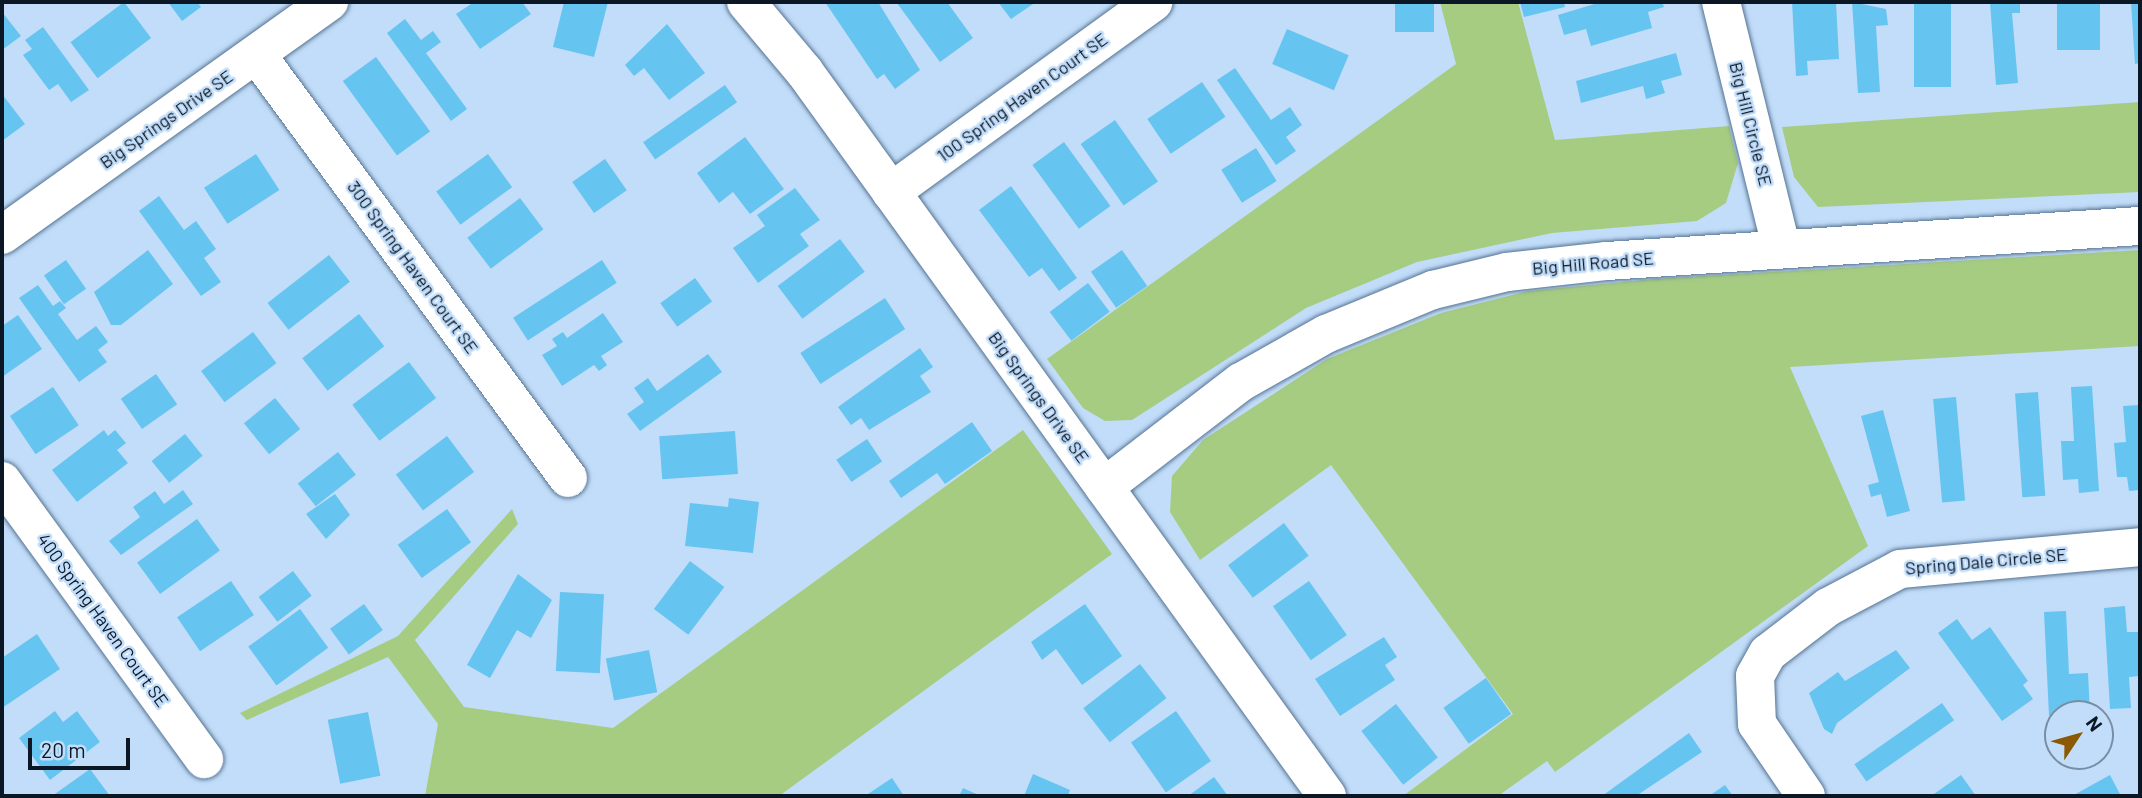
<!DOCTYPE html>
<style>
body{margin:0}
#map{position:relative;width:2142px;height:798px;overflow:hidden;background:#c2ddf9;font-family:Barlow,sans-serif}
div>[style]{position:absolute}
.green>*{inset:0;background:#a6cc82}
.building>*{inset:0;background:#66c4f0;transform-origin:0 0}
.roads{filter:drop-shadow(0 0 2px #557393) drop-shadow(0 0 2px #557393)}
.minor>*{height:38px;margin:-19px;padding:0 19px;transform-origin:19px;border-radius:19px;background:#fff}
span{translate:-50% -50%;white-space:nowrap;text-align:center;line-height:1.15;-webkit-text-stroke:5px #c2ddf9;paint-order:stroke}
.street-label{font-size:18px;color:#0b1724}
.frame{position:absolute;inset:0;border:4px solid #0b1724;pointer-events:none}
.north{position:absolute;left:2044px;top:700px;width:70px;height:70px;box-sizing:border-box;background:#c2ddf9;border:2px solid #798ea4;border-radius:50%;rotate:54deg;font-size:19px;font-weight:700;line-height:28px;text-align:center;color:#0b1724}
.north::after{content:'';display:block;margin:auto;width:24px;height:32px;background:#8b5803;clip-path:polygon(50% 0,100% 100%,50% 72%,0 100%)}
.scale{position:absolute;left:28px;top:738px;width:102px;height:32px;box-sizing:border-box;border:4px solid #0b1724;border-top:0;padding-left:9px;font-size:21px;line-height:24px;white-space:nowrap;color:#0b1724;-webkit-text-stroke:5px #c2ddf9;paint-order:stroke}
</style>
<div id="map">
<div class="green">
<div style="clip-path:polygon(1440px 2px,1518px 2px,1555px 140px,1729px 126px,1738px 163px,1726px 203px,1697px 221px,1552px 233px,1417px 262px,1306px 308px,1132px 420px,1105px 421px,1083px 408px,1047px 359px,1456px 64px)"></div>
<div style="clip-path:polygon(2140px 102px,2140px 192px,1818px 207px,1794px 177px,1782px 127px)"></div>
<div style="clip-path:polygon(2140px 250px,2140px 346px,1790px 367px,1868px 546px,1555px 772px,1547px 761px,1498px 796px,1403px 796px,1513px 714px,1331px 465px,1200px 560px,1170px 512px,1172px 476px,1203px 440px,1327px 359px,1441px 313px,1528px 291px,1655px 279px)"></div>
<div style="clip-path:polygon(1023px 430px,1112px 554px,779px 796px,425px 796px,438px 724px,388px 657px,247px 720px,240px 713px,398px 636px,512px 509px,518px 524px,415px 640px,464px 707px,613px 728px)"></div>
</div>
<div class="building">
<div style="left:124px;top:2px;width:45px;height:67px;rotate:53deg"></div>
<div style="clip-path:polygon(168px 2px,197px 2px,201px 7px,182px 21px)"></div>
<div style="clip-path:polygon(474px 2px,522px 2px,531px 14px,480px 49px,456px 14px)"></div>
<div style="clip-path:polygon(564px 2px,608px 2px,594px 57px,553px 47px)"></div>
<div style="clip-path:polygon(825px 2px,878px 2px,920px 70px,895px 89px,884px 74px,877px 79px)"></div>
<div style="clip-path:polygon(947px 2px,973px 38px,940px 62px,897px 3px)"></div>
<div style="clip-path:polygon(998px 2px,1036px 2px,1011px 19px)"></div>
<div style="left:1395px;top:2px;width:39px;height:30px"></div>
<div style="clip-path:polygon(1520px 2px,1564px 2px,1565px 7px,1524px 17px)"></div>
<div style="clip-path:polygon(1601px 2px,1662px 2px,1664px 7px,1648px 12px,1652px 28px,1591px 46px,1586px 29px,1564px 35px,1558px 15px)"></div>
<div style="clip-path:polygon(1792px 2px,1836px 2px,1839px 59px,1807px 61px,1808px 75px,1796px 76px)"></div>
<div style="clip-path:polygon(1852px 2px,1886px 9px,1888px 25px,1876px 26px,1880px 92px,1858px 93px)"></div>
<div style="left:1914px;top:2px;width:37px;height:85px"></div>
<div style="clip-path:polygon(1990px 2px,2020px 4px,2020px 13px,2012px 13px,2018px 83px,1996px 85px)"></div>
<div style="left:2057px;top:2px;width:43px;height:48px"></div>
<div style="clip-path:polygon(2131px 2px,2140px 2px,2140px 63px,2135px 64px)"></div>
<div style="clip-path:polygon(2px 12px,21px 36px,2px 50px)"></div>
<div style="clip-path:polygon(405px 19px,421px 40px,433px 31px,441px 42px,426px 53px,467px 109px,451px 121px,387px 33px)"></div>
<div style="clip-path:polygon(667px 24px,705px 73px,669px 100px,644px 68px,634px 76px,625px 65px)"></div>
<div style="clip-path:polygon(43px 27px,89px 90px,71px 102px,58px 84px,49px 90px,23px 55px,32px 49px,25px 40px)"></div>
<div style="left:1287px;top:29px;width:67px;height:38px;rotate:23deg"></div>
<div style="clip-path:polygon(1676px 53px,1682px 75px,1661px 81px,1665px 93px,1646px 99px,1643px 86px,1581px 103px,1576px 81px)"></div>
<div style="left:376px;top:57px;width:92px;height:41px;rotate:54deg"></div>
<div style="clip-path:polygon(1235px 68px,1271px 120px,1290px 107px,1302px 125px,1286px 137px,1296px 151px,1276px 165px,1217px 80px)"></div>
<div style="left:1202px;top:82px;width:42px;height:66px;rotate:56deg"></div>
<div style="left:725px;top:85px;width:21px;height:100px;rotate:55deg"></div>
<div style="clip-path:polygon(2px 94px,25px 124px,2px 141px)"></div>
<div style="left:1115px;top:120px;width:75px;height:42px;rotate:55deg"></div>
<div style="clip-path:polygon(745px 137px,784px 189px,750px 214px,733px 192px,719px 203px,697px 173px)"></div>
<div style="left:1064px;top:142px;width:79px;height:39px;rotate:54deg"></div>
<div style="left:1256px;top:148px;width:39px;height:41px;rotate:58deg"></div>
<div style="left:256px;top:154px;width:43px;height:62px;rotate:57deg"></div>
<div style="left:488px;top:154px;width:41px;height:64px;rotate:54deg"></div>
<div style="left:605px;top:159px;width:38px;height:40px;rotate:55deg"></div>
<div style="clip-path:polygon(1011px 186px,1077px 278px,1059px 291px,1042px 268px,1029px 277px,979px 210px)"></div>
<div style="clip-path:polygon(795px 188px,820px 220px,800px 234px,809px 246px,758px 283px,733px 248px,765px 226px,757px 215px)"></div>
<div style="clip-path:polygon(159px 196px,184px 230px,196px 221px,216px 249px,204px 258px,221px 282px,201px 296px,139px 211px)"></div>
<div style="left:520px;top:198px;width:39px;height:66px;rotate:53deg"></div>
<div style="left:840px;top:239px;width:41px;height:78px;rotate:53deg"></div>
<div style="clip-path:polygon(148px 250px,173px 284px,121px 325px,111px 325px,94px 292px)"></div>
<div style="left:1122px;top:250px;width:44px;height:38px;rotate:55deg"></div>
<div style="left:329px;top:255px;width:34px;height:78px;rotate:52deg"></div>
<div style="left:66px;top:260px;width:35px;height:27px;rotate:55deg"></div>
<div style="left:602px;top:260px;width:27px;height:106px;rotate:57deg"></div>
<div style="left:695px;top:278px;width:29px;height:43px;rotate:54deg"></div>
<div style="left:1088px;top:283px;width:36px;height:48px;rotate:53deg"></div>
<div style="clip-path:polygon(38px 285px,53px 306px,60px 301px,66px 308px,58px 314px,77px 340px,96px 326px,108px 342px,98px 350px,107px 362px,79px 382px,19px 298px)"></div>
<div style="left:885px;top:298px;width:37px;height:101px;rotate:57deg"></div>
<div style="clip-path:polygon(603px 313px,623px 342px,601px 356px,607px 365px,599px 371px,594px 365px,562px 386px,542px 355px,557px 346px,552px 339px,563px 332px,567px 338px)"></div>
<div style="left:359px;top:314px;width:41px;height:72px;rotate:52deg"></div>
<div style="clip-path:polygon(18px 315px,42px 349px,2px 377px,2px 326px)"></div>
<div style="left:253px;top:332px;width:39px;height:65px;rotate:53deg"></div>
<div style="clip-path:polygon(920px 348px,933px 367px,920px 376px,931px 392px,869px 430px,861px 418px,851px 425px,838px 407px)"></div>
<div style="clip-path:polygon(708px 354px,722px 372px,640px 431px,627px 414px,644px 402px,634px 388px,648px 378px,657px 391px)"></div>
<div style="left:409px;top:362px;width:45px;height:71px;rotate:53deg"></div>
<div style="left:156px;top:374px;width:37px;height:43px;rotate:55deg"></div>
<div style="clip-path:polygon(2092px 386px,2099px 491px,2079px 493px,2078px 479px,2063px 480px,2061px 441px,2074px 441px,2071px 387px)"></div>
<div style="left:53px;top:387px;width:46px;height:52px;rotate:56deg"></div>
<div style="left:2038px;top:392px;width:104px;height:23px;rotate:86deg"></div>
<div style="left:1956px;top:397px;width:104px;height:23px;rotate:85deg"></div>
<div style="left:275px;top:398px;width:40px;height:40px;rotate:51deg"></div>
<div style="clip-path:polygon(2140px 405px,2140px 490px,2129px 491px,2127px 477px,2117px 477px,2114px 443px,2126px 442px,2123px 406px)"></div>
<div style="clip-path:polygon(1883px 410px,1910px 511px,1887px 517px,1881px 494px,1871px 497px,1868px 485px,1879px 482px,1861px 416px)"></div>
<div style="clip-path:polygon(972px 422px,992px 451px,945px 484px,937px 473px,901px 498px,889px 481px)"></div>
<div style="clip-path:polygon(104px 430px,108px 436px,115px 430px,126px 443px,117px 450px,128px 463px,77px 502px,52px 470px)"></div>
<div style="left:735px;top:431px;width:43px;height:76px;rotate:86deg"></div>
<div style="left:185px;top:434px;width:28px;height:43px;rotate:51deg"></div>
<div style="left:447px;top:436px;width:45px;height:64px;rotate:53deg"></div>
<div style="left:867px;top:439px;width:27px;height:37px;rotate:56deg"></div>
<div style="left:338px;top:452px;width:29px;height:51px;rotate:52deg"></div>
<div style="clip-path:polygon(183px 490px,193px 504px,121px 555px,109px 541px,140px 517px,133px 507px,155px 491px,164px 504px)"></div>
<div style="clip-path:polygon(335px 494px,350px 515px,326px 539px,306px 514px)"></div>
<div style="clip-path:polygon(729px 498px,759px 502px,753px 553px,685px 546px,690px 503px,728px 507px)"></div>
<div style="left:447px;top:509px;width:41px;height:61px;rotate:54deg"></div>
<div style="left:197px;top:519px;width:39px;height:74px;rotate:54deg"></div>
<div style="left:1284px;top:523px;width:41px;height:70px;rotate:53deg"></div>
<div style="left:690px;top:561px;width:43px;height:60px;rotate:37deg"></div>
<div style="left:293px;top:571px;width:31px;height:43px;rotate:53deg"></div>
<div style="clip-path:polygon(518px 574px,552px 600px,531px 638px,517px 630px,490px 678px,467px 665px)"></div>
<div style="left:231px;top:581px;width:41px;height:65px;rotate:56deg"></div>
<div style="left:1309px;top:581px;width:66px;height:44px;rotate:55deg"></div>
<div style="left:560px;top:592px;width:44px;height:79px;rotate:3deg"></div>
<div style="left:364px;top:604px;width:32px;height:42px;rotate:54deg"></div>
<div style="clip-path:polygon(1085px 604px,1122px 656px,1082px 685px,1056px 649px,1042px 660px,1031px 642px)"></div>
<div style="clip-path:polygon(2125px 606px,2127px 632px,2140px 632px,2140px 676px,2129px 677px,2131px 708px,2110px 709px,2104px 608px)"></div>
<div style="left:300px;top:609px;width:48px;height:64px;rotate:54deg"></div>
<div style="clip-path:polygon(2066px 611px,2069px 674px,2088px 673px,2090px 714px,2049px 716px,2044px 612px)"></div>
<div style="clip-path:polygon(1957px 619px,1972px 640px,1990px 627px,2028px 681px,2023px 685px,2033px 699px,2002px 721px,1938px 633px)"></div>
<div style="clip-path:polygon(37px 634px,60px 669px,2px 708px,2px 658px)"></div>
<div style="clip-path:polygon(1384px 637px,1397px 657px,1385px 665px,1395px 680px,1340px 716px,1315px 679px)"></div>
<div style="left:649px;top:650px;width:43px;height:44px;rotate:79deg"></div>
<div style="clip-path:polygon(1896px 650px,1910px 668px,1837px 723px,1832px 734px,1824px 729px,1809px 693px,1838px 672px,1845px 681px)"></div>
<div style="left:1140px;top:664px;width:43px;height:72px;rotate:52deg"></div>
<div style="left:1486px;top:678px;width:44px;height:52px;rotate:55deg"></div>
<div style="left:1942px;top:703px;width:21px;height:107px;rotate:55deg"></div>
<div style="left:1396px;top:704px;width:68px;height:44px;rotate:52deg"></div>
<div style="clip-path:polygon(55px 711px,63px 722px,77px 711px,100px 742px,50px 780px,19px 738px)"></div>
<div style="left:1176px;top:711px;width:61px;height:55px;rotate:55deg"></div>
<div style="left:368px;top:712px;width:65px;height:41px;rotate:79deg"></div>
<div style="clip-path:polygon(1689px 733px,1702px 752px,1636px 796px,1602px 796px)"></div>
<div style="clip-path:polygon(90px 769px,110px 796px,52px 796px)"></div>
<div style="clip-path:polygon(1033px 774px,1070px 790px,1068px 796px,1024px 796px)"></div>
<div style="clip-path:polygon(1961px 775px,1976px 796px,1931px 796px)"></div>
<div style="clip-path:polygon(2110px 775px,2121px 796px,2072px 796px)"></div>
<div style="clip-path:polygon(1214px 777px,1228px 796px,1188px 796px)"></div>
<div style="clip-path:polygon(892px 778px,904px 796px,865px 796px)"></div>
<div style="clip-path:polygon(1725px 785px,1733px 796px,1709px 796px)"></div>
<div style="clip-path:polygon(963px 788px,981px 796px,959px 796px)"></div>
</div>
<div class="roads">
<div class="minor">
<div style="left:746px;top:2px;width:90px;rotate:50deg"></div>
<div style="left:804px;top:71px;width:894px;rotate:54.19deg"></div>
<div style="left:1721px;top:2px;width:252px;rotate:76.2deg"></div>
<div style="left:257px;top:55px;width:525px;rotate:53.68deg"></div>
<div style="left:891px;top:192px;width:324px;rotate:-35.9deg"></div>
<div style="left:2px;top:235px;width:402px;rotate:-35.5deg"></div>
<div style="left:2px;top:481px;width:344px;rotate:54deg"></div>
<div style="left:1104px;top:487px;width:173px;rotate:-37.5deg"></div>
<div style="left:1241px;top:382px;width:98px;rotate:-29.5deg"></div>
<div style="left:1326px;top:334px;width:116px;rotate:-22.4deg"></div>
<div style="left:1433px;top:290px;width:76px;rotate:-13.7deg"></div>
<div style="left:1507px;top:272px;width:101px;rotate:-6.3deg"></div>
<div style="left:1607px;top:261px;width:534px;rotate:-3.76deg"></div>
<div style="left:1806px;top:796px;width:87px;rotate:-124.2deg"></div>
<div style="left:1757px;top:724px;width:48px;rotate:-92.4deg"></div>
<div style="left:1755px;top:676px;width:26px;rotate:-61deg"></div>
<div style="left:1768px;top:653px;width:76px;rotate:-37.5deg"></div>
<div style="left:1828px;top:607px;width:81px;rotate:-27.8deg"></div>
<div style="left:1900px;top:569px;width:241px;rotate:-5.2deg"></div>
</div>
</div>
<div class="street-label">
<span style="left:1022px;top:97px;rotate:-36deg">100 Spring Haven Court SE</span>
<span style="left:166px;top:119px;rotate:-35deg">Big Springs Drive SE</span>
<span style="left:1751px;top:124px;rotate:76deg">Big Hill Circle SE</span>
<span style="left:1593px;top:263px;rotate:-5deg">Big Hill Road SE</span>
<span style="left:413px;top:267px;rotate:54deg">300 Spring Haven Court SE</span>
<span style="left:1039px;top:397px;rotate:54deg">Big Springs Drive SE</span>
<span style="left:1986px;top:561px;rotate:-5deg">Spring Dale Circle SE</span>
<span style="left:103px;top:620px;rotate:54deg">400 Spring Haven Court SE</span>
</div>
<div class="frame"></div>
<div class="north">N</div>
<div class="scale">20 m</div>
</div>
